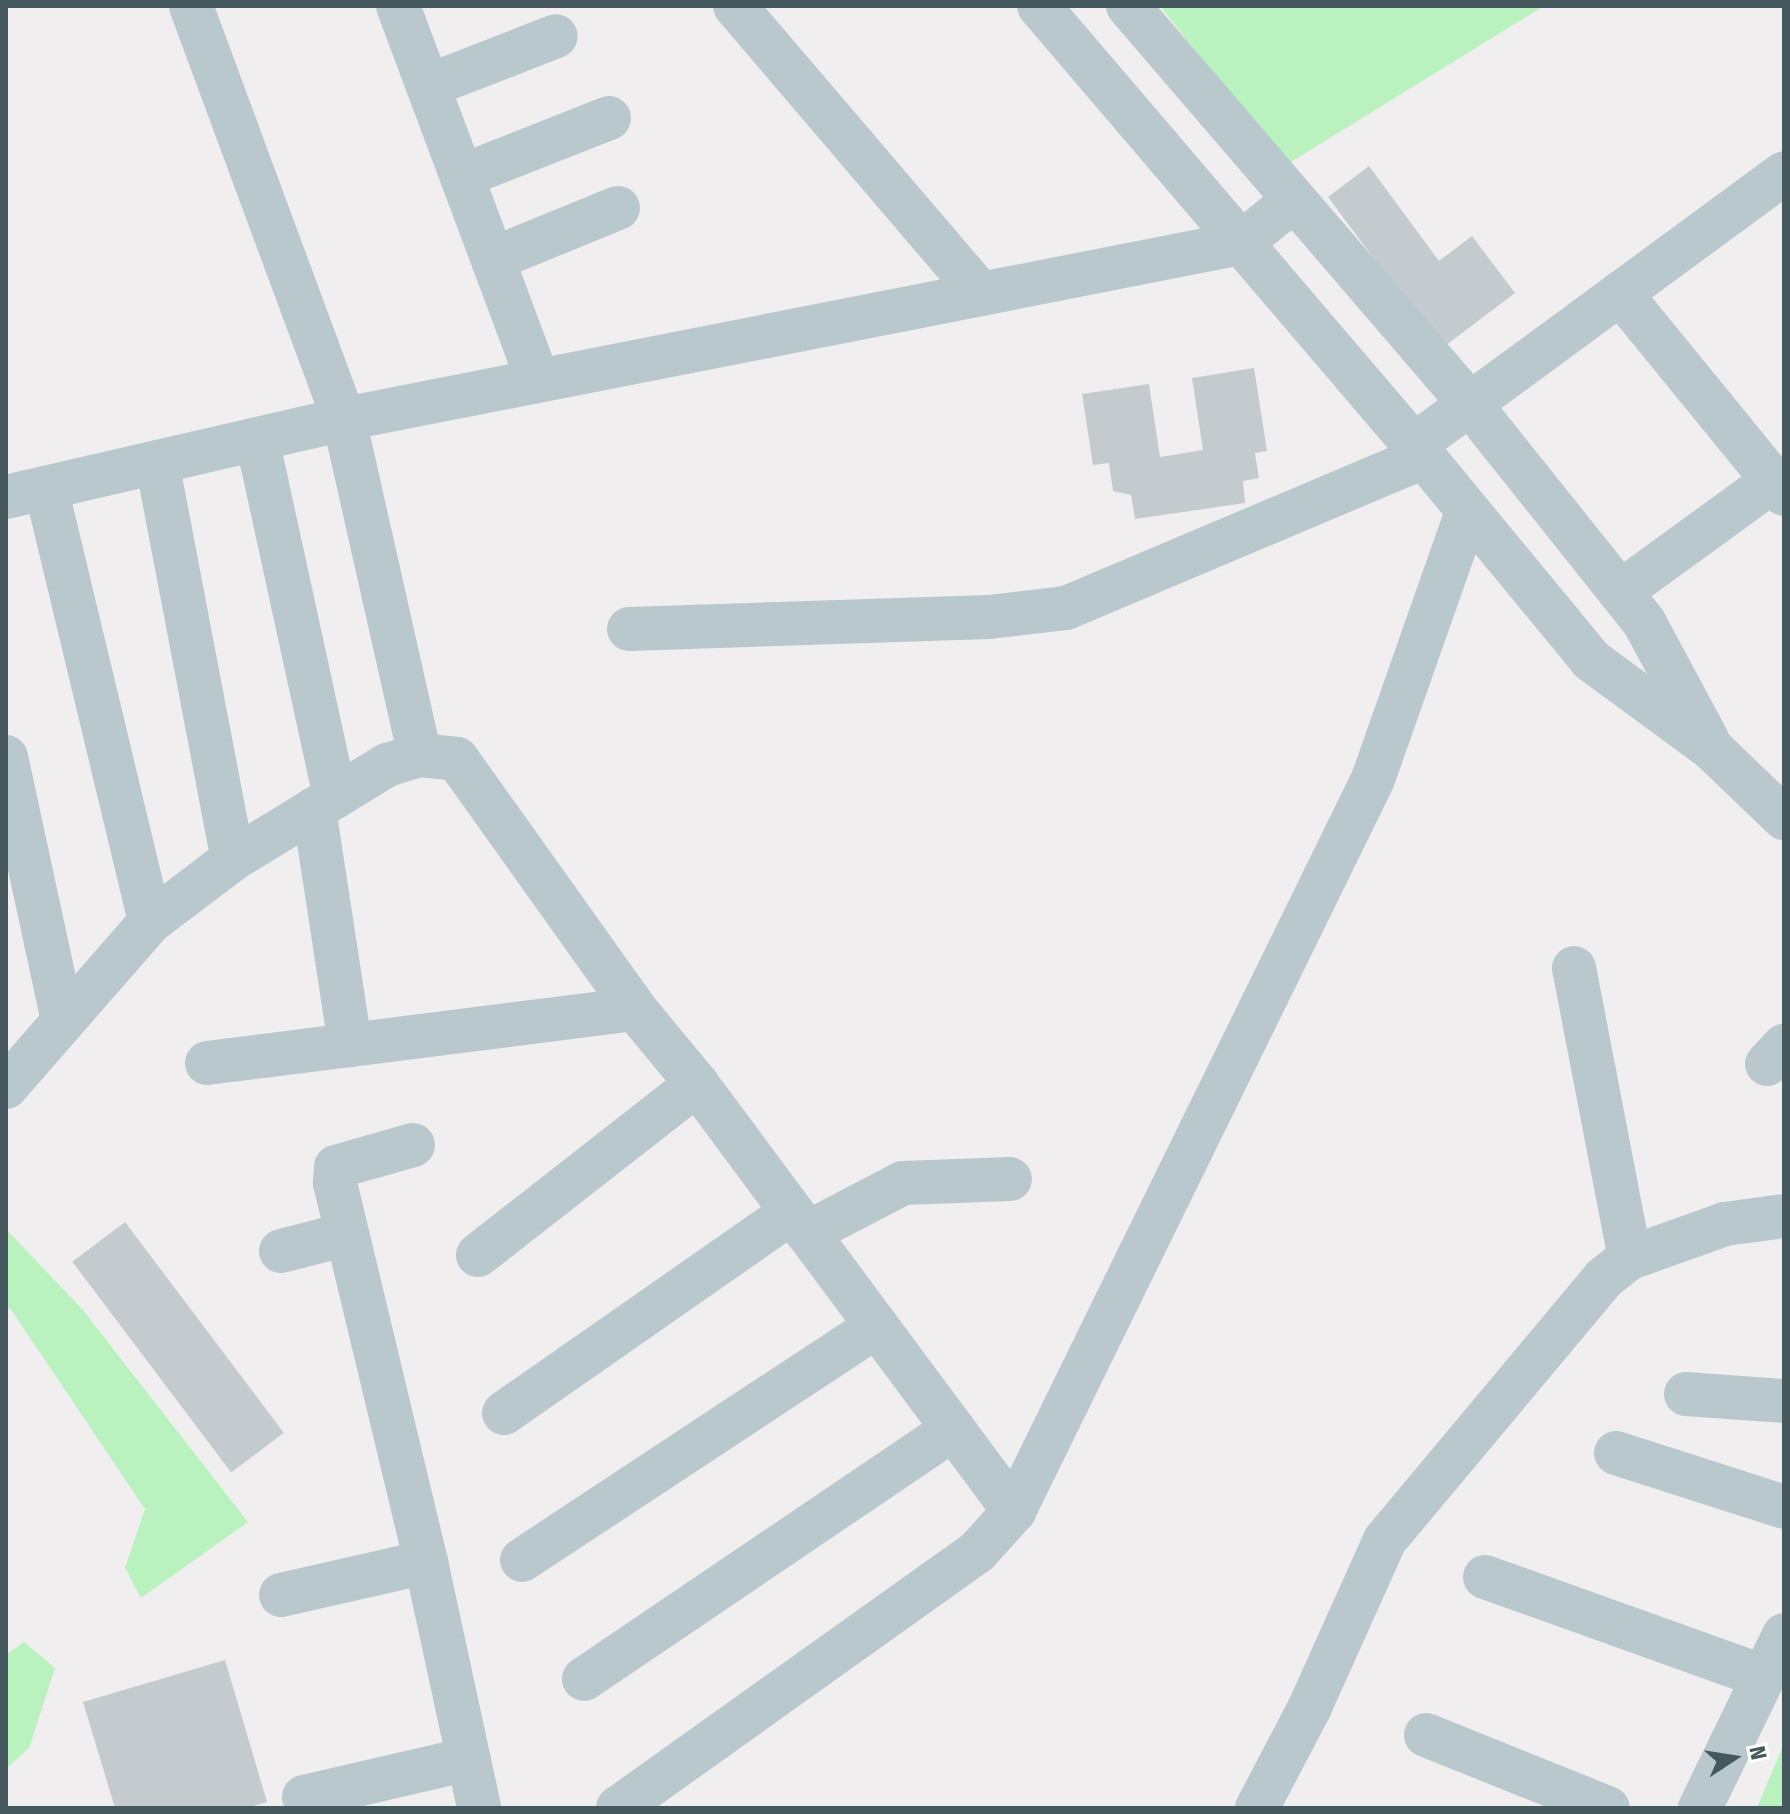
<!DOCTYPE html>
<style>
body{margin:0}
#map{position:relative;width:1790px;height:1814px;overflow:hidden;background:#f1eeef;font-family:"Fira Sans Condensed",sans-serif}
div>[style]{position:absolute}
.green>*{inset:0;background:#b9f2be}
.building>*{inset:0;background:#c4cbce;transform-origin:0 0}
.minor>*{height:44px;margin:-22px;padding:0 22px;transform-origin:22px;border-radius:22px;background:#b8c8cc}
span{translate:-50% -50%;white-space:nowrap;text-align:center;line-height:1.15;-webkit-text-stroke:6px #fff;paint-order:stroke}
.frame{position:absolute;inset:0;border:8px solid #45585d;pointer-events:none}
.north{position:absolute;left:1694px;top:1718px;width:80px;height:80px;-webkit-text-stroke:6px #fff;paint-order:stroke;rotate:78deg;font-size:22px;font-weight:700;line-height:32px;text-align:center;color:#45585d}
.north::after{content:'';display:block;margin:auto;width:28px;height:36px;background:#45585d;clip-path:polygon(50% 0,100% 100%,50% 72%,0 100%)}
</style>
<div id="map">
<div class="green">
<div style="clip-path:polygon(1160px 6px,1544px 6px,1286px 165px)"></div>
<div style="clip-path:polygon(6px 1229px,82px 1309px,248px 1522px,141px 1598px,125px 1568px,145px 1509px,10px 1308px,6px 1310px)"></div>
<div style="clip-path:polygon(24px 1642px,55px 1668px,29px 1748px,6px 1769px,6px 1655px)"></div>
<div style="clip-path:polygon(1784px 1744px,1784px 1808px,1757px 1808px,1780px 1753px)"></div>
</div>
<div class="building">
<div style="clip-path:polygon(1369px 166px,1439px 261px,1472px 236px,1515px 293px,1441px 349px,1328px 197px)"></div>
<div style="clip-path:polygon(1254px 368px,1267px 451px,1255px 453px,1259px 478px,1243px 481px,1245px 503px,1135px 519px,1131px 495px,1113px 491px,1109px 463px,1093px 465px,1082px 394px,1149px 384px,1160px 457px,1203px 450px,1192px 378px)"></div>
<div style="left:125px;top:1222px;width:264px;height:66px;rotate:53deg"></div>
<div style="clip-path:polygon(225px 1660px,267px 1802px,247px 1808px,115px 1808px,83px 1702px)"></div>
</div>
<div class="minor">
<div style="left:191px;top:6px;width:440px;rotate:69.7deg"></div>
<div style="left:344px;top:419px;width:344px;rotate:77.3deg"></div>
<div style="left:398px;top:6px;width:400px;rotate:69.5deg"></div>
<div style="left:735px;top:6px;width:379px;rotate:49.5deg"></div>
<div style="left:1039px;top:6px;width:577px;rotate:49.5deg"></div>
<div style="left:1414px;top:445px;width:278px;rotate:50.5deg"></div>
<div style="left:1591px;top:660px;width:150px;rotate:36.3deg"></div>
<div style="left:1712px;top:749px;width:100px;rotate:43.8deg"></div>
<div style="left:1128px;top:6px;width:525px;rotate:49.33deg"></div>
<div style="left:1470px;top:404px;width:279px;rotate:51.4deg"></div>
<div style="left:1644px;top:622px;width:133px;rotate:61.7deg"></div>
<div style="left:428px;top:86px;width:137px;rotate:-21.3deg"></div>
<div style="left:462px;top:176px;width:158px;rotate:-21.5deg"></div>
<div style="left:493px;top:259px;width:135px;rotate:-22.2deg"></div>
<div style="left:1620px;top:293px;width:259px;rotate:50.8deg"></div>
<div style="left:257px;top:439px;width:366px;rotate:77.7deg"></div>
<div style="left:1414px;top:445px;width:459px;rotate:-36.3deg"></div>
<div style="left:157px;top:462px;width:404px;rotate:79.2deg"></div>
<div style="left:46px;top:488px;width:446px;rotate:76.5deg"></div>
<div style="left:6px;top:497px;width:347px;rotate:-13deg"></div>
<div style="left:344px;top:419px;width:914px;rotate:-11.1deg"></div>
<div style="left:1241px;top:243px;width:68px;rotate:-39.1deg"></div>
<div style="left:1620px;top:592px;width:189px;rotate:-36deg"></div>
<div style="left:629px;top:629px;width:360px;rotate:-1.9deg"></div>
<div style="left:989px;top:617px;width:78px;rotate:-6.7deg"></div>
<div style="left:1066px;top:608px;width:389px;rotate:-22.9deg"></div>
<div style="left:6px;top:757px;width:270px;rotate:77.8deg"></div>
<div style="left:314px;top:809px;width:239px;rotate:81.3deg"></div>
<div style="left:1574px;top:968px;width:295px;rotate:79.1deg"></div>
<div style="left:207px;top:1063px;width:431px;rotate:-7.2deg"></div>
<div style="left:1767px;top:1064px;width:25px;rotate:-47deg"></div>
<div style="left:6px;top:1087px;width:219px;rotate:-48.9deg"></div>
<div style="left:150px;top:922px;width:104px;rotate:-37.2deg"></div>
<div style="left:233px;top:859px;width:180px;rotate:-31.4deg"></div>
<div style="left:387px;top:765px;width:34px;rotate:-17deg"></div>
<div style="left:420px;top:755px;width:37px;rotate:6deg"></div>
<div style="left:457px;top:759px;width:307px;rotate:54.5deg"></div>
<div style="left:635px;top:1009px;width:97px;rotate:50.4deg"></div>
<div style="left:697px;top:1084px;width:532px;rotate:53.41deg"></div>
<div style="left:413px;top:1145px;width:80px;rotate:164.1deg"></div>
<div style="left:336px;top:1167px;width:16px;rotate:94deg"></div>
<div style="left:335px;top:1183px;width:390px;rotate:76.5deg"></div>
<div style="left:426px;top:1562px;width:252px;rotate:77.8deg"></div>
<div style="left:807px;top:1233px;width:108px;rotate:-27.5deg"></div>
<div style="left:903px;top:1183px;width:107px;rotate:-2.1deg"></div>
<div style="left:281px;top:1251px;width:68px;rotate:-14.4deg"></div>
<div style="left:478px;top:1255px;width:278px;rotate:-38deg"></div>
<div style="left:1686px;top:1394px;width:98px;rotate:4.1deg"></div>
<div style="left:504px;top:1413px;width:351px;rotate:-34.9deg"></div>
<div style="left:1616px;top:1453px;width:176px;rotate:17.8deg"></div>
<div style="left:522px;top:1560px;width:425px;rotate:-33.4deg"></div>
<div style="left:1485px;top:1577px;width:296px;rotate:19.7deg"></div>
<div style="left:281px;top:1595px;width:149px;rotate:-12.8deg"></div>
<div style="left:584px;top:1679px;width:446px;rotate:-34.1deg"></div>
<div style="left:1426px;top:1735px;width:196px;rotate:21.9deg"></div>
<div style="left:304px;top:1797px;width:169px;rotate:-13deg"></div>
<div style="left:618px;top:1808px;width:442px;rotate:-35.5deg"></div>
<div style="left:978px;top:1551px;width:54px;rotate:-48deg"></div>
<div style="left:1014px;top:1511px;width:815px;rotate:-63.87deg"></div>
<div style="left:1373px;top:779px;width:283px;rotate:-70.6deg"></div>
<div style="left:1257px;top:1808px;width:112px;rotate:-62.3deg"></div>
<div style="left:1309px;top:1709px;width:185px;rotate:-65.8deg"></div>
<div style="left:1385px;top:1540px;width:341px;rotate:-50.1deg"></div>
<div style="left:1604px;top:1278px;width:33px;rotate:-38deg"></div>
<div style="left:1630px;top:1258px;width:101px;rotate:-19.7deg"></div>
<div style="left:1725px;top:1224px;width:60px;rotate:-7.7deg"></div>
<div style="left:1700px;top:1808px;width:192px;rotate:-64.1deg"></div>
</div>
<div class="frame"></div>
<div class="north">N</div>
</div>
